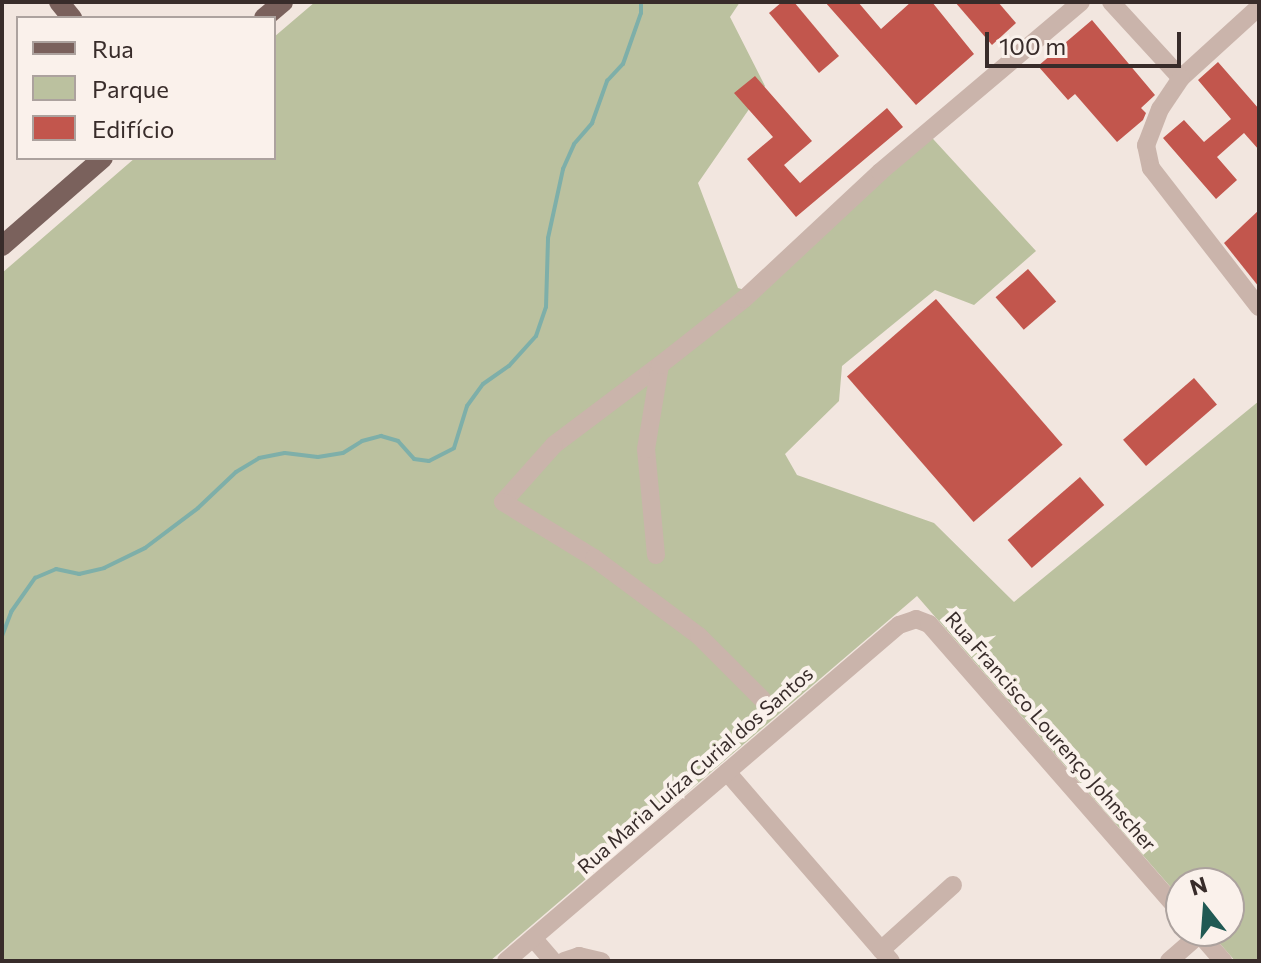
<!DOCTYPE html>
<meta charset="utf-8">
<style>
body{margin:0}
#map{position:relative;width:1261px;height:963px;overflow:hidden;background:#f2e6df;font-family:Commissioner,sans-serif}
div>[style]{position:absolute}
.green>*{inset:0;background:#bbc19f}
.stream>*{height:4px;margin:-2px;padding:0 2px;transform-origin:2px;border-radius:2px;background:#7eafa9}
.building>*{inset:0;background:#c2564d;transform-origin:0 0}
.minor>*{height:18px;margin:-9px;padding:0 9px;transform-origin:9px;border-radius:9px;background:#cab4ab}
.major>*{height:20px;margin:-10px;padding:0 10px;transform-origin:10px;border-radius:10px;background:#7a615c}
span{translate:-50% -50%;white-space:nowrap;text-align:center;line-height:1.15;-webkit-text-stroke:8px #faf1eb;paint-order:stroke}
.street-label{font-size:20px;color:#382c2a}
.frame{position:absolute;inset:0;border:4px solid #382c2a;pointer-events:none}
.legend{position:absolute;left:16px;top:16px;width:260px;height:144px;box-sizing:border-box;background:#faf1eb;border:2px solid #aca29e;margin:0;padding:10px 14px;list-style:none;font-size:24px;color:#382c2a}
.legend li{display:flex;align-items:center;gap:16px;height:40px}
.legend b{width:40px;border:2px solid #aca29e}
.north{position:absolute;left:1165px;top:867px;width:80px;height:80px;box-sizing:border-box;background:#faf1eb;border:2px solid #aca29e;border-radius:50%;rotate:343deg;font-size:22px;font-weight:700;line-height:32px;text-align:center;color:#382c2a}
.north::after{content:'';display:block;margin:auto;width:28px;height:36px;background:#205953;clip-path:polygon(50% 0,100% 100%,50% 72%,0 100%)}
.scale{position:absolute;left:985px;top:32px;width:196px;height:36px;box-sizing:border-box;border:4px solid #382c2a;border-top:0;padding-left:10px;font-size:24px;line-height:28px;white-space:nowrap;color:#382c2a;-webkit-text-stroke:6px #faf1eb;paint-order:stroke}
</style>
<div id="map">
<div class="green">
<div style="clip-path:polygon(315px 2px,740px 2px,730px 17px,765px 86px,698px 183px,738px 288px,748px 291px,923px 128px,1036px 251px,974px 305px,935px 290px,842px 366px,839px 401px,785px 454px,797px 475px,934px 523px,1014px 602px,1259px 401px,1259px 961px,1235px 961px,1209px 931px,1229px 931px,1229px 883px,1181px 883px,1181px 899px,917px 596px,490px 961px,2px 961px,2px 273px,135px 158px,274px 158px,274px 37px)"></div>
</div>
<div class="stream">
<div style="left:2px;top:636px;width:26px;rotate:-69deg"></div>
<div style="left:11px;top:612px;width:42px;rotate:-54.8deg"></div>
<div style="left:35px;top:578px;width:23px;rotate:-23deg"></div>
<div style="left:56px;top:569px;width:24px;rotate:12deg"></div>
<div style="left:79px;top:574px;width:26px;rotate:-13deg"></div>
<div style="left:104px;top:568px;width:46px;rotate:-26deg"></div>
<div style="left:145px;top:548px;width:66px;rotate:-37deg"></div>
<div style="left:198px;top:508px;width:52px;rotate:-43.5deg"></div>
<div style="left:236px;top:472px;width:27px;rotate:-31deg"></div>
<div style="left:259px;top:458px;width:26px;rotate:-11deg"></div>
<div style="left:285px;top:453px;width:33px;rotate:7deg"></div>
<div style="left:318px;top:457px;width:25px;rotate:-9deg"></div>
<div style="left:343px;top:453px;width:22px;rotate:-32deg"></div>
<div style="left:362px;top:441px;width:20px;rotate:-15deg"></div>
<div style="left:381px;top:436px;width:18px;rotate:16deg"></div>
<div style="left:398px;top:441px;width:24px;rotate:48deg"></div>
<div style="left:414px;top:459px;width:15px;rotate:8deg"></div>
<div style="left:429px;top:461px;width:28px;rotate:-27deg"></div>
<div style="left:454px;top:448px;width:44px;rotate:-72.8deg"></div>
<div style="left:467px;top:406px;width:27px;rotate:-54deg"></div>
<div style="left:483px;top:384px;width:32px;rotate:-35deg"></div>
<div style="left:509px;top:366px;width:40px;rotate:-48deg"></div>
<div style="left:536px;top:336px;width:31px;rotate:-71deg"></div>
<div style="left:546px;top:307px;width:69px;rotate:-88.3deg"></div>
<div style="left:548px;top:238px;width:71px;rotate:-77.7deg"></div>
<div style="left:563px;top:169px;width:27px;rotate:-66deg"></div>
<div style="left:574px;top:144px;width:28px;rotate:-49deg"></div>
<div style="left:592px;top:123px;width:45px;rotate:-70.3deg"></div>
<div style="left:607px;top:81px;width:23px;rotate:-47deg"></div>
<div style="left:623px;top:64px;width:54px;rotate:-70.6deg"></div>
<div style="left:641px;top:13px;width:11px;rotate:-90deg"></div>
</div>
<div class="building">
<div style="clip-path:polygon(782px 2px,794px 2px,839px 56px,819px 73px,769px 13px)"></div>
<div style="clip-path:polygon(825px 2px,858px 2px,881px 29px,911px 2px,932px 2px,974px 54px,916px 105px)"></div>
<div style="clip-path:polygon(955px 2px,998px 2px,1016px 23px,992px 45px)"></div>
<div style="clip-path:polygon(1092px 20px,1155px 95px,1141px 108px,1146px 113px,1143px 120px,1117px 142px,1075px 94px,1068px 100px,1038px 66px)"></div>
<div style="clip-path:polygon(1218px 62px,1259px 109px,1259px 150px,1244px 133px,1217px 157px,1237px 180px,1216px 199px,1163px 138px,1184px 120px,1204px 142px,1231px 119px,1198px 80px)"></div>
<div style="clip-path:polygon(755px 76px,812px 141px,784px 165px,800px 183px,887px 108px,903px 127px,796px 217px,747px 159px,773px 137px,734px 93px)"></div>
<div style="clip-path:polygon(1259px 210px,1259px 287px,1224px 243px)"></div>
<div style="left:1028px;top:269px;width:43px;height:43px;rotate:49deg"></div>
<div style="left:936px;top:299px;width:193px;height:118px;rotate:49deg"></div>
<div style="left:1194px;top:378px;width:35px;height:94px;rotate:49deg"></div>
<div style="left:1080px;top:477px;width:37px;height:96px;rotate:49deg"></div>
</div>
<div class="minor">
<div style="left:1111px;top:2px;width:103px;rotate:47.4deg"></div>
<div style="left:1259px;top:7px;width:105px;rotate:137.7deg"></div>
<div style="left:1181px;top:78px;width:37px;rotate:124deg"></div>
<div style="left:1160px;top:109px;width:39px;rotate:111deg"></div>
<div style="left:1146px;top:145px;width:24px;rotate:78deg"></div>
<div style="left:1151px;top:168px;width:176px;rotate:52.2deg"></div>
<div style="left:660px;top:365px;width:133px;rotate:143deg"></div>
<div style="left:554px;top:445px;width:76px;rotate:131.8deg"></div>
<div style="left:503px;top:502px;width:107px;rotate:31.6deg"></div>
<div style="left:594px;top:558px;width:131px;rotate:36.6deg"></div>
<div style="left:699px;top:636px;width:89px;rotate:45deg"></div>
<div style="left:656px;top:555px;width:106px;rotate:-95.4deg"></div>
<div style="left:646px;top:449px;width:85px;rotate:-80.5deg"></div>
<div style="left:660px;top:365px;width:107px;rotate:-38.2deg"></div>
<div style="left:744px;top:299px;width:186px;rotate:-43deg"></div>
<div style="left:880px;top:172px;width:263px;rotate:-40.2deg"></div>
<div style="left:727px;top:772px;width:250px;rotate:49.1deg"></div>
<div style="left:1197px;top:931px;width:40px;rotate:49deg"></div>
<div style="left:533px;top:938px;width:30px;rotate:49deg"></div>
<div style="left:881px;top:950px;width:97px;rotate:-42.1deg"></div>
<div style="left:506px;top:961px;width:517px;rotate:-40.53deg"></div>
<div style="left:899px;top:625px;width:18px;rotate:-19deg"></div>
<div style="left:916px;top:619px;width:14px;rotate:21deg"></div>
<div style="left:929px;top:624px;width:383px;rotate:48.9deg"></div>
<div style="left:564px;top:961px;width:16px;rotate:-18deg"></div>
<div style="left:579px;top:956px;width:23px;rotate:13deg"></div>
<div style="left:1169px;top:961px;width:41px;rotate:-41.1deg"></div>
</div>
<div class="major">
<div style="left:59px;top:2px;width:21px;rotate:51deg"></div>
<div style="left:264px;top:18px;width:25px;rotate:-40deg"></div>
<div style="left:2px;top:246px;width:134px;rotate:-41.1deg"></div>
</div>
<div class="street-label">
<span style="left:1051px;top:731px;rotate:49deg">Rua Francisco Lourenço Johnscher</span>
<span style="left:695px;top:770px;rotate:-41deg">Rua Maria Luíza Curial dos Santos</span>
</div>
<div class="frame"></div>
<ul class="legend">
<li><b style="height:10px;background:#7a615c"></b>Rua</li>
<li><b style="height:22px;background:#bbc19f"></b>Parque</li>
<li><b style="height:22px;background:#c2564d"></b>Edifício</li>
</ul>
<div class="north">N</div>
<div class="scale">100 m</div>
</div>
